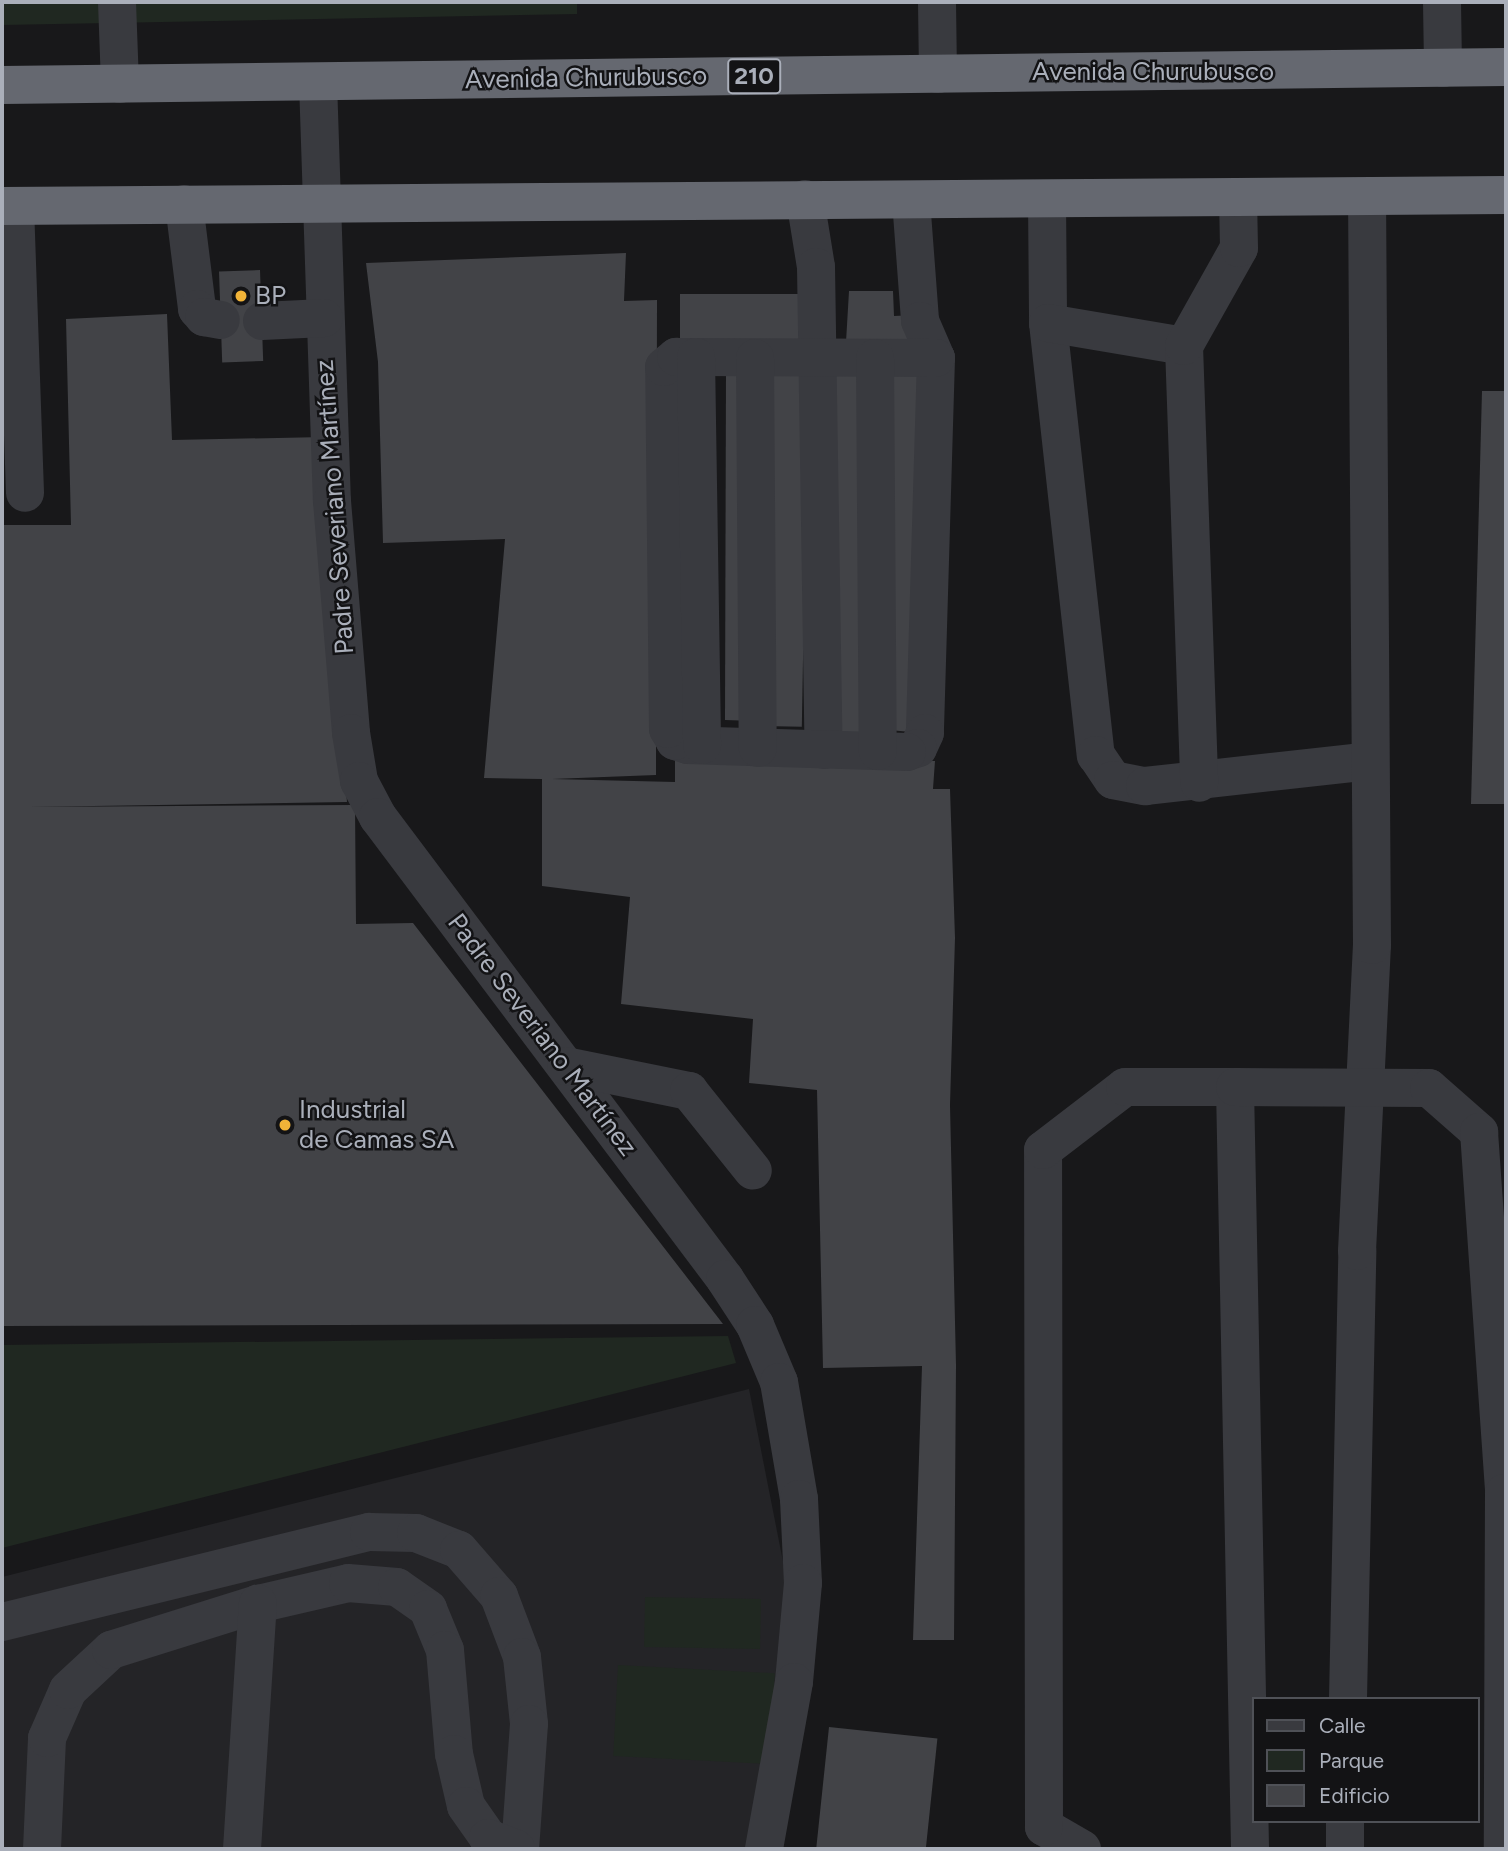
<!DOCTYPE html>
<meta charset="utf-8">
<style>
body{margin:0}
#map{position:relative;width:1508px;height:1851px;overflow:hidden;background:#18181a;font-family:Figtree,sans-serif}
div>[style]{position:absolute}
.built>*{inset:0;background:#242427}
.green>*{inset:0;background:#202821;transform-origin:0 0}
.building>*{inset:0;background:#424347;transform-origin:0 0}
.minor>*{height:38px;margin:-19px;padding:0 19px;transform-origin:19px;border-radius:19px;background:#393a3f}
.highway>*{height:38px;margin:-19px;padding:0 19px;transform-origin:19px;border-radius:19px;background:#656870}
.dots>*{width:19px;height:19px;translate:-50% -50%;box-sizing:border-box;border:4px solid #131315;border-radius:50%}
span{translate:-50% -50%;white-space:nowrap;text-align:center;line-height:1.15;-webkit-text-stroke:5px #131315;paint-order:stroke}
.shield-label span{padding:2px 5px;background:#131315;border:2px solid;border-radius:5px;-webkit-text-stroke-width:0}
.shield-label{font-size:24px;color:#aaafba;font-weight:700}
.street-label{font-size:26px;color:#aaafba}
.poi-label{font-size:26px;color:#aaafba}
.left{translate:0 -50%;text-align:left}
.frame{position:absolute;inset:0;border:4px solid #aaafba;pointer-events:none}
.legend{position:absolute;left:1252px;top:1697px;width:228px;height:126px;box-sizing:border-box;background:#131315;border:2px solid #4f5157;margin:0;padding:9px 12px;list-style:none;font-size:21px;color:#aaafba}
.legend li{display:flex;align-items:center;gap:14px;height:35px}
.legend b{width:35px;border:2px solid #4f5157}
</style>
<div id="map">
<div class="built">
<div style="clip-path:polygon(749px 1389px,788px 1587px,755px 1849px,2px 1849px,2px 1577px)"></div>
</div>
<div class="green">
<div style="clip-path:polygon(2px 2px,577px 2px,577px 14px,2px 25px)"></div>
<div style="clip-path:polygon(728px 1336px,736px 1363px,2px 1548px,2px 1345px)"></div>
<div style="left:645px;top:1597px;width:116px;height:50px;rotate:1deg"></div>
<div style="left:618px;top:1665px;width:157px;height:91px;rotate:3deg"></div>
</div>
<div class="building">
<div style="clip-path:polygon(626px 253px,624px 301px,657px 300px,656px 775px,552px 779px,675px 782px,675px 759px,935px 761px,933px 789px,950px 789px,955px 938px,950px 1105px,956px 1365px,954px 1640px,913px 1640px,922px 1366px,823px 1368px,817px 1090px,749px 1083px,753px 1019px,621px 1004px,630px 897px,542px 886px,542px 779px,484px 778px,505px 539px,383px 543px,378px 362px,366px 263px)"></div>
<div style="left:260px;top:270px;width:91px;height:41px;rotate:88deg"></div>
<div style="clip-path:polygon(849px 291px,893px 291px,894px 316px,915px 315px,915px 341px,846px 342px)"></div>
<div style="left:680px;top:294px;width:123px;height:52px"></div>
<div style="clip-path:polygon(167px 314px,172px 440px,324px 437px,325px 525px,347px 802px,28px 807px,355px 805px,356px 924px,413px 923px,723px 1324px,2px 1326px,2px 525px,71px 525px,66px 319px)"></div>
<div style="clip-path:polygon(749px 369px,755px 721px,725px 720px,726px 371px)"></div>
<div style="left:864px;top:370px;width:362px;height:36px;rotate:89deg"></div>
<div style="clip-path:polygon(924px 371px,911px 732px,889px 730px,887px 372px)"></div>
<div style="left:760px;top:372px;width:48px;height:354px;rotate:1deg"></div>
<div style="clip-path:polygon(1482px 391px,1506px 391px,1506px 804px,1471px 804px)"></div>
<div style="left:829px;top:1727px;width:109px;height:123px;rotate:6deg"></div>
</div>
<div class="minor">
<div style="left:117px;top:2px;width:82px;rotate:87.9deg"></div>
<div style="left:937px;top:2px;width:72px;rotate:89.2deg"></div>
<div style="left:1442px;top:2px;width:66px;rotate:89.1deg"></div>
<div style="left:318px;top:82px;width:419px;rotate:88.1deg"></div>
<div style="left:332px;top:501px;width:233px;rotate:85.3deg"></div>
<div style="left:351px;top:733px;width:49px;rotate:80.5deg"></div>
<div style="left:359px;top:781px;width:41px;rotate:62.2deg"></div>
<div style="left:378px;top:817px;width:578px;rotate:53.09deg"></div>
<div style="left:725px;top:1279px;width:55px;rotate:56.9deg"></div>
<div style="left:755px;top:1325px;width:62px;rotate:67.2deg"></div>
<div style="left:779px;top:1382px;width:119px;rotate:80.3deg"></div>
<div style="left:799px;top:1499px;width:84px;rotate:87.3deg"></div>
<div style="left:803px;top:1583px;width:99px;rotate:95.2deg"></div>
<div style="left:794px;top:1682px;width:170px;rotate:100.2deg"></div>
<div style="left:805px;top:199px;width:69px;rotate:80.8deg"></div>
<div style="left:816px;top:267px;width:483px;rotate:89.1deg"></div>
<div style="left:911px;top:200px;width:121px;rotate:85.7deg"></div>
<div style="left:920px;top:321px;width:40px;rotate:66.6deg"></div>
<div style="left:936px;top:358px;width:375px;rotate:91.7deg"></div>
<div style="left:925px;top:733px;width:17px;rotate:115deg"></div>
<div style="left:918px;top:748px;width:12px;rotate:160deg"></div>
<div style="left:907px;top:752px;width:219px;rotate:-178.2deg"></div>
<div style="left:688px;top:745px;width:14px;rotate:-163deg"></div>
<div style="left:675px;top:741px;width:14px;rotate:-120deg"></div>
<div style="left:668px;top:729px;width:362px;rotate:-90.6deg"></div>
<div style="left:664px;top:367px;width:16px;rotate:-40deg"></div>
<div style="left:676px;top:357px;width:260px;rotate:0.2deg"></div>
<div style="left:1047px;top:200px;width:123px;rotate:89.5deg"></div>
<div style="left:1048px;top:323px;width:435px;rotate:83.7deg"></div>
<div style="left:1096px;top:755px;width:30px;rotate:56deg"></div>
<div style="left:1113px;top:780px;width:33px;rotate:11deg"></div>
<div style="left:1145px;top:786px;width:226px;rotate:-6.3deg"></div>
<div style="left:184px;top:204px;width:106px;rotate:82.9deg"></div>
<div style="left:197px;top:309px;width:11px;rotate:49deg"></div>
<div style="left:204px;top:317px;width:17px;rotate:10deg"></div>
<div style="left:15px;top:206px;width:287px;rotate:88deg"></div>
<div style="left:262px;top:321px;width:62px;rotate:-2.8deg"></div>
<div style="left:1048px;top:323px;width:138px;rotate:9.6deg"></div>
<div style="left:1184px;top:346px;width:437px;rotate:88deg"></div>
<div style="left:1184px;top:346px;width:112px;rotate:-60.7deg"></div>
<div style="left:1239px;top:248px;width:50px;rotate:-91.1deg"></div>
<div style="left:696px;top:357px;width:388px;rotate:89.1deg"></div>
<div style="left:755px;top:358px;width:390px;rotate:89.6deg"></div>
<div style="left:875px;top:358px;width:393px;rotate:89.6deg"></div>
<div style="left:566px;top:1066px;width:126px;rotate:11.5deg"></div>
<div style="left:689px;top:1091px;width:102px;rotate:51.3deg"></div>
<div style="left:1235px;top:1087px;width:762px;rotate:88.87deg"></div>
<div style="left:2px;top:1622px;width:378px;rotate:-13.8deg"></div>
<div style="left:369px;top:1532px;width:47px;rotate:1.2deg"></div>
<div style="left:416px;top:1533px;width:46px;rotate:21.6deg"></div>
<div style="left:459px;top:1550px;width:61px;rotate:49deg"></div>
<div style="left:499px;top:1596px;width:65px;rotate:69.3deg"></div>
<div style="left:522px;top:1657px;width:67px;rotate:84deg"></div>
<div style="left:529px;top:1724px;width:125px;rotate:94.1deg"></div>
<div style="left:1348px;top:1699px;width:448px;rotate:-88.8deg"></div>
<div style="left:1357px;top:1251px;width:306px;rotate:-87.2deg"></div>
<div style="left:1372px;top:945px;width:748px;rotate:-90.38deg"></div>
<div style="left:42px;top:1849px;width:111px;rotate:-87.4deg"></div>
<div style="left:47px;top:1738px;width:52px;rotate:-66.4deg"></div>
<div style="left:68px;top:1690px;width:59px;rotate:-42.9deg"></div>
<div style="left:111px;top:1650px;width:154px;rotate:-17.4deg"></div>
<div style="left:258px;top:1604px;width:92px;rotate:-13.1deg"></div>
<div style="left:348px;top:1583px;width:49px;rotate:4.7deg"></div>
<div style="left:397px;top:1587px;width:38px;rotate:35deg"></div>
<div style="left:428px;top:1609px;width:44px;rotate:67.5deg"></div>
<div style="left:445px;top:1650px;width:104px;rotate:85.1deg"></div>
<div style="left:454px;top:1754px;width:53px;rotate:77deg"></div>
<div style="left:466px;top:1806px;width:39px;rotate:55deg"></div>
<div style="left:488px;top:1838px;width:30px;rotate:21deg"></div>
<div style="left:242px;top:1849px;width:246px;rotate:-86.3deg"></div>
<div style="left:1082px;top:1849px;width:44px;rotate:-149.9deg"></div>
<div style="left:1044px;top:1827px;width:677px;rotate:-90.08deg"></div>
<div style="left:1043px;top:1150px;width:103px;rotate:-37.5deg"></div>
<div style="left:1125px;top:1087px;width:110px"></div>
<div style="left:1235px;top:1087px;width:194px;rotate:0.3deg"></div>
<div style="left:1429px;top:1088px;width:67px;rotate:41.3deg"></div>
<div style="left:1479px;top:1132px;width:362px;rotate:86deg"></div>
<div style="left:1504px;top:1493px;width:356px;rotate:90.2deg"></div>
<div style="left:1345px;top:1849px;width:28px;rotate:-90deg"></div>
</div>
<div class="highway">
<div style="left:2px;top:85px;width:1504px;rotate:-0.69deg"></div>
<div style="left:2px;top:206px;width:1504px;rotate:-0.42deg"></div>
</div>
<div class="dots">
<div style="left:241px;top:296px;background:#f1b338"></div>
<div style="left:285px;top:1125px;background:#f1b338"></div>
</div>
<div class="shield-label">
<span style="left:754px;top:76px">210</span>
</div>
<div class="street-label">
<span style="left:1153px;top:72px">Avenida Churubusco</span>
<span style="left:586px;top:78px;rotate:-1deg">Avenida Churubusco</span>
<span style="left:335px;top:507px;rotate:-94deg">Padre Severiano Martínez</span>
<span style="left:542px;top:1035px;rotate:53deg">Padre Severiano Martínez</span>
</div>
<div class="poi-label">
<span class="left" style="left:255px;top:296px">BP</span>
<span class="left" style="left:299px;top:1125px">Industrial<br>de Camas SA</span>
</div>
<div class="frame"></div>
<ul class="legend">
<li><b style="height:9px;background:#393a3f"></b>Calle</li>
<li><b style="height:19px;background:#202821"></b>Parque</li>
<li><b style="height:19px;background:#424347"></b>Edificio</li>
</ul>
</div>
